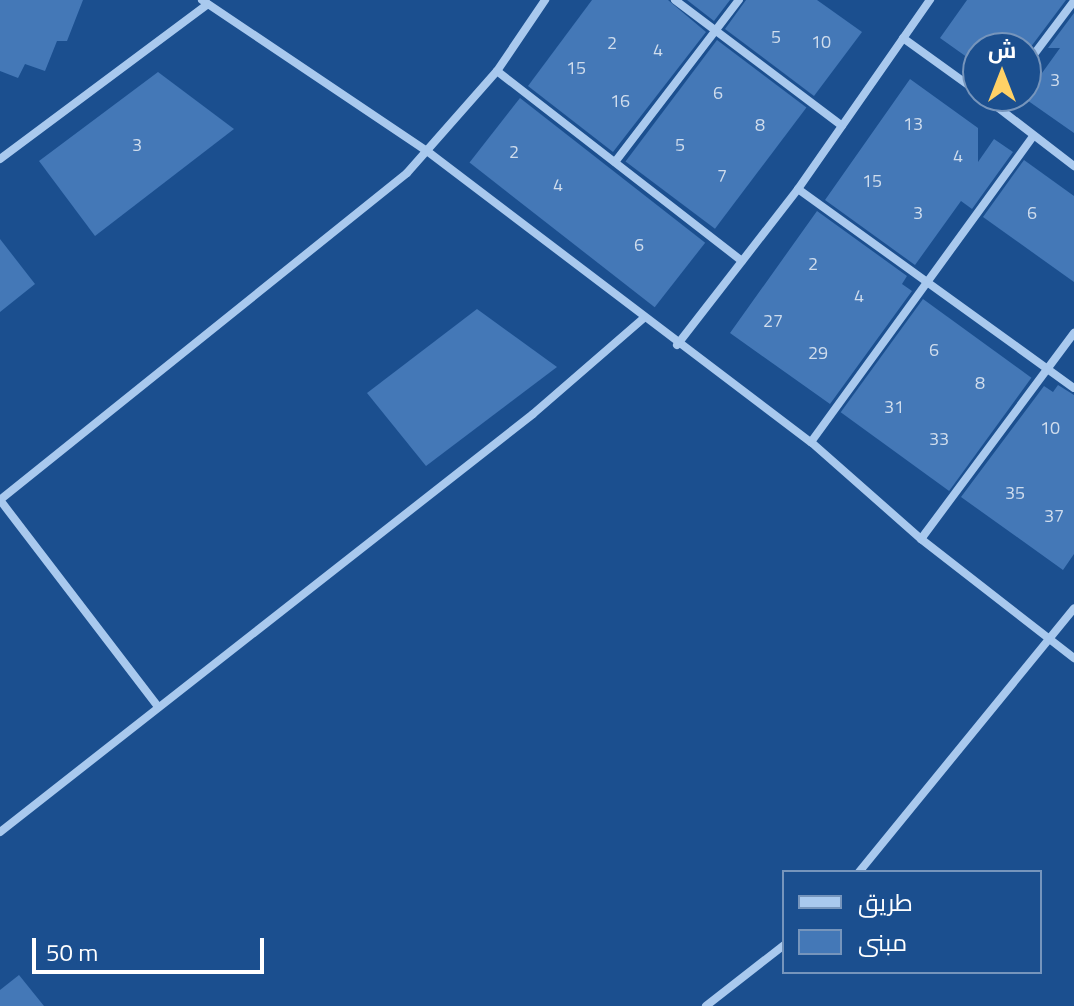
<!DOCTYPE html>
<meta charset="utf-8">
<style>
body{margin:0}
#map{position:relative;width:1074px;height:1006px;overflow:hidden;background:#1b4f8f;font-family:"Titillium Web",Cairo,sans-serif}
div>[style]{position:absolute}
.building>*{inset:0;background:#4478b7;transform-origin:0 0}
.street>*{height:8px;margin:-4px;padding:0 4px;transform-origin:4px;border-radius:4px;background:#a9c9ee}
span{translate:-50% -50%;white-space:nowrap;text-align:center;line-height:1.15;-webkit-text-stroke:7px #1b4f8f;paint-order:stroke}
.number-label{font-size:18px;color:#d0dded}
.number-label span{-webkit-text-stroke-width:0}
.legend{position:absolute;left:782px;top:870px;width:260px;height:104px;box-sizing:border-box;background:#1b4f8f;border:2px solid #7695bc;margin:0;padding:10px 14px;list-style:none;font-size:24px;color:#fff}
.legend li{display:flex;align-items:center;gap:16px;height:40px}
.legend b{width:40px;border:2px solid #7695bc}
.north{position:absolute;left:962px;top:32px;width:80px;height:80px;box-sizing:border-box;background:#1b4f8f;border:2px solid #7695bc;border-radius:50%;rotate:0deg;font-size:22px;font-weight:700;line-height:32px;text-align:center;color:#fff}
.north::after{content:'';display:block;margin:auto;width:28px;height:36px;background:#ffd166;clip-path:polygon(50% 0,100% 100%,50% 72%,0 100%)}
.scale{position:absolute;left:32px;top:938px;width:232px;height:36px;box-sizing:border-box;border:4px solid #fff;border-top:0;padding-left:10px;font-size:24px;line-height:28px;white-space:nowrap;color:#fff;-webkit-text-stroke:6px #1b4f8f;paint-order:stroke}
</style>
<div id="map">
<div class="building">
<div style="clip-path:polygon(0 0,83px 0,67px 41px,57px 41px,45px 71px,25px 64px,18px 78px,0 71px)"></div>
<div style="clip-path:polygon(592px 0,668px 0,706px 32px,613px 152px,528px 86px)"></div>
<div style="clip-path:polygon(687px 0,730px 0,714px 21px)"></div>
<div style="clip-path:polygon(746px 0,817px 0,862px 32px,814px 96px,725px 29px)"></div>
<div style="clip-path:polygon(967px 0,1066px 0,1030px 48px,978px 48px,978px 65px,940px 38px)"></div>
<div style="clip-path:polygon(1074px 13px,1074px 133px,1024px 98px,1060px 48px,1048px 48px)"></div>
<div style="left:717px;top:40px;width:112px;height:152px;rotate:37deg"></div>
<div style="clip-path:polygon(158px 72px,234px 129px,95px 236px,39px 161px)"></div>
<div style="clip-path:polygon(910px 79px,978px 128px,978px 162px,994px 139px,1013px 152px,972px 209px,961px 201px,915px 265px,825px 200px)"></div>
<div style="left:520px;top:98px;width:235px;height:82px;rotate:38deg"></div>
<div style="clip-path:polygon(1024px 160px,1074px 196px,1074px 282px,983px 217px)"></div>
<div style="clip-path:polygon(817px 211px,907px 276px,902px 284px,912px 291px,830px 404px,730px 333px)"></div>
<div style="clip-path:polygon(0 239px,35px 284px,0 312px)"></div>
<div style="left:923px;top:299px;width:134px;height:140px;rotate:36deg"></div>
<div style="clip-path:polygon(477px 309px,557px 367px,426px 466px,367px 393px)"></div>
<div style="clip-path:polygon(1058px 385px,1074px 395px,1074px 554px,1063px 570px,961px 497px,1044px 386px,1053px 392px)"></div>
<div style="clip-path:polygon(19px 975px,44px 1006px,0 1006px,0 990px)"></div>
</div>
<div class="street">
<div style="left:202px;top:0;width:271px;rotate:33.9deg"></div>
<div style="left:427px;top:151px;width:482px;rotate:37.2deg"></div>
<div style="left:811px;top:442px;width:147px;rotate:41.4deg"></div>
<div style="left:921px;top:539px;width:194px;rotate:37.9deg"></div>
<div style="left:675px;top:0;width:209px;rotate:37deg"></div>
<div style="left:903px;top:38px;width:92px;rotate:35.8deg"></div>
<div style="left:1026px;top:65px;width:80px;rotate:-53.1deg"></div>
<div style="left:497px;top:71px;width:310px;rotate:37.8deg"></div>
<div style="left:983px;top:96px;width:115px;rotate:37.6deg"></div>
<div style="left:0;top:159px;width:259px;rotate:-36.7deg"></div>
<div style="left:615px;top:162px;width:204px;rotate:-52.6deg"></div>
<div style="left:798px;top:189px;width:340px;rotate:35.8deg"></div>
<div style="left:677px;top:345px;width:197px;rotate:-52.2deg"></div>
<div style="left:798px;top:189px;width:231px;rotate:-55.1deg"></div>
<div style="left:811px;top:442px;width:378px;rotate:-54deg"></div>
<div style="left:0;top:500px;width:522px;rotate:-38.78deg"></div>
<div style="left:407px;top:173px;width:136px;rotate:-48.6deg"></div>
<div style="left:497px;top:71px;width:86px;rotate:-55.9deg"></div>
<div style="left:0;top:500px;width:260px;rotate:52.6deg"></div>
<div style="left:921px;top:539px;width:257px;rotate:-53.4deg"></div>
<div style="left:0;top:832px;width:677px;rotate:-38.1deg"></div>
<div style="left:533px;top:414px;width:147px;rotate:-40.9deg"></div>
<div style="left:859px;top:872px;width:340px;rotate:-50.8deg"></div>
<div style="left:706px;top:1006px;width:99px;rotate:-38deg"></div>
</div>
<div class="number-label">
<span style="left:776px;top:37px">5</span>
<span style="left:821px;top:42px">10</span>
<span style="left:612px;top:43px">2</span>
<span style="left:658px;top:50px">4</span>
<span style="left:576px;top:68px">15</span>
<span style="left:1055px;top:80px">3</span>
<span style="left:718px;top:93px">6</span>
<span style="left:620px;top:101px">16</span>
<span style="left:913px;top:124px">13</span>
<span style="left:760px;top:125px">8</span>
<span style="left:137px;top:145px">3</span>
<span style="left:680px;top:145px">5</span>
<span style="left:514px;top:152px">2</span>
<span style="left:958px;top:156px">4</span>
<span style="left:722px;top:176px">7</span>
<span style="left:872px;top:181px">15</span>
<span style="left:558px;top:185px">4</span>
<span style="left:918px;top:213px">3</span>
<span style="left:1032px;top:213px">6</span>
<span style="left:639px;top:245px">6</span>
<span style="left:813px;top:264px">2</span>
<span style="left:859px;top:296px">4</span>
<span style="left:773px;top:321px">27</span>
<span style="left:934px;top:350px">6</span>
<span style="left:818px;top:353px">29</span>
<span style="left:980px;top:383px">8</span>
<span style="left:894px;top:407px">31</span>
<span style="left:1050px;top:428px">10</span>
<span style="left:939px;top:439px">33</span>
<span style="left:1015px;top:493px">35</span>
<span style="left:1054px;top:516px">37</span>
</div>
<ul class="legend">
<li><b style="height:10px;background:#a9c9ee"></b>طريق</li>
<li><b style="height:22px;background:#4478b7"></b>مبنى</li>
</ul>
<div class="north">ش</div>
<div class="scale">50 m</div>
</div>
